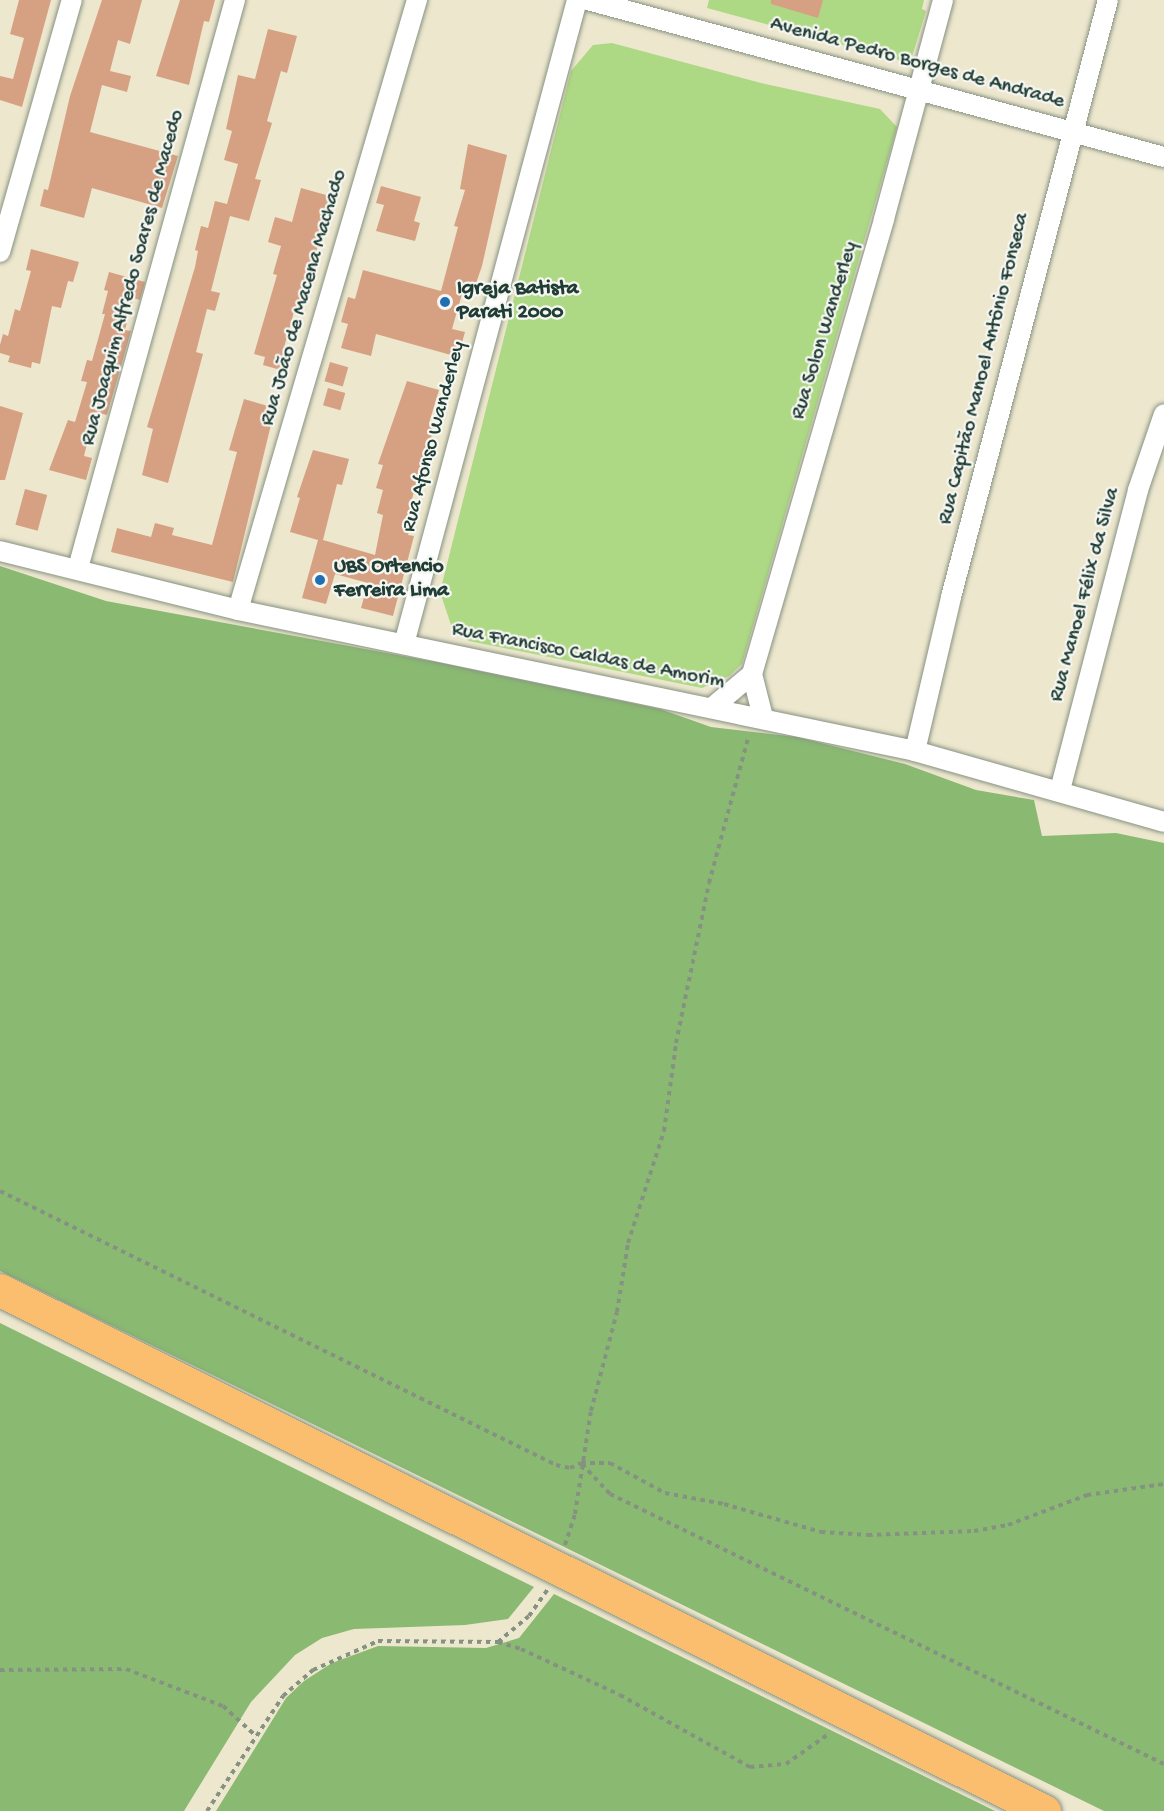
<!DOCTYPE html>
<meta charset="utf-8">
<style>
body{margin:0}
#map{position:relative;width:1164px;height:1811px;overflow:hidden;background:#ede7ce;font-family:"Gochi Hand",sans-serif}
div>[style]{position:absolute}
.green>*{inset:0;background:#aed984}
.forest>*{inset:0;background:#8ab972}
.building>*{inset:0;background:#d5a182;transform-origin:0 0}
.path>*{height:4px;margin-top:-2px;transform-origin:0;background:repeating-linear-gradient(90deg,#869281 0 4.5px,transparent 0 9px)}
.roads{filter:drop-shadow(0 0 2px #869281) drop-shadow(0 0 2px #869281)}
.street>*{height:20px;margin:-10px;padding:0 10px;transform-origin:10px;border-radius:10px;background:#fff}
.highway>*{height:33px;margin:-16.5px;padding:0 16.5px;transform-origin:16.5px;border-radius:16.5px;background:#fbbd6e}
.dots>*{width:16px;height:16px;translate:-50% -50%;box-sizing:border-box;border:3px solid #f6f6f2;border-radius:50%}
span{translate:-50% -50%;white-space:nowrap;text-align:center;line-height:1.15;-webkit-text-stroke:4.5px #f6f6f2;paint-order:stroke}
.street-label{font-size:21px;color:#1f3d34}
.poi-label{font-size:21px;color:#1f3d34;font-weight:700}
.left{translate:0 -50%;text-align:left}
</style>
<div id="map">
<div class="green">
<div style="clip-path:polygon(709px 0,924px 0,922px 9px,926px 11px,910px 63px,707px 8px)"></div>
<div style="clip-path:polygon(612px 43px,761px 83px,880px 109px,897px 127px,742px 664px,729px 676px,702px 688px,469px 641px,452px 628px,440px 592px,571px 71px,593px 45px)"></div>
</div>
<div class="forest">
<div style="clip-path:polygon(0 566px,106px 601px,441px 663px,660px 709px,711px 727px,797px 737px,905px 764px,976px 790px,1034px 800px,1042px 836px,1116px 833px,1164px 843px,1164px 1811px,1104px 1811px,0 1271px)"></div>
<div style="clip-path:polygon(0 1323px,534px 1587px,508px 1619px,465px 1625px,354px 1629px,322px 1638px,295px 1655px,251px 1702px,184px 1811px,0 1811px)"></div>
<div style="clip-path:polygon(554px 1594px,995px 1811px,216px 1811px,286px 1698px,304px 1681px,332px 1663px,378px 1646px,486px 1648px,519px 1638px)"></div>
</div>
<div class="building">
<div style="clip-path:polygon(19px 0,51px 0,22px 107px,0 100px,0 76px,13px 79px,24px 38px,10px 34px)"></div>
<div style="clip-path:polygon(102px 0,142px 0,130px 44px,118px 40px,110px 71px,131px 76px,127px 92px,102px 85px,90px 132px,178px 156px,162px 208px,92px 188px,84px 218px,40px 206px,44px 189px,48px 190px,70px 96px)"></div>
<div style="clip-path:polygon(180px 0,215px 0,209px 22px,204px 21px,189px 85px,156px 76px)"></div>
<div style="clip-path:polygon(771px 0,823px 0,818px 18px,771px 4px)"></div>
<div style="clip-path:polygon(268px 29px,297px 36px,287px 73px,281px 71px,267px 121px,272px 123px,255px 179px,261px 180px,249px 221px,230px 216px,211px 291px,220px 293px,215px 311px,207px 309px,196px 352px,203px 354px,168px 483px,142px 475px,153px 429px,147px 427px,195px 267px,198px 251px,195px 250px,201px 226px,208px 228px,215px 201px,227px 204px,238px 164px,224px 160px,232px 131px,226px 129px,238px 75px,255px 79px)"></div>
<div style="clip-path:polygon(468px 144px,507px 155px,482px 266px,474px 289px,464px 287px,452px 329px,465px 332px,458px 357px,376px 334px,371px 356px,341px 348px,348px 324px,341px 322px,348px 297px,355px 299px,363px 270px,441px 291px,458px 227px,454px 226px,465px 190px,460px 189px)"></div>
<div style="clip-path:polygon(381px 186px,421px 197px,414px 221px,420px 223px,415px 241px,376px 231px,384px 205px,376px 203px)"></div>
<div style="clip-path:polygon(301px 188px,337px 198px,331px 219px,326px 217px,313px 263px,318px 264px,312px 285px,305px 283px,297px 313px,294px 312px,283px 351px,290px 353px,284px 371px,263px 365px,265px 357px,254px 354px,277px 275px,273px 274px,281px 246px,268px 242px,275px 217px,292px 222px)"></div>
<div style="clip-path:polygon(31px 249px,79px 262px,73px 282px,68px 281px,61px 308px,52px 306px,40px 364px,32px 362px,31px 368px,8px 362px,10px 356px,0 353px,0 345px,3px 334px,8px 336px,15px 309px,20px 311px,31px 271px,26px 270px)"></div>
<div style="clip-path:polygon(109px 272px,145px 282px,140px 300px,133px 298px,125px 330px,131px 331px,107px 415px,95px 412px,84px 456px,92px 458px,86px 480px,49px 470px,68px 420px,75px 422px,87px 382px,81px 381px,87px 360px,92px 361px,105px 314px,102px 314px,108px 291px,104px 290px)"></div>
<div style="left:330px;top:362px;width:19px;height:20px;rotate:16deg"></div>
<div style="clip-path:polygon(407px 381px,439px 390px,429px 423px,435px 425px,410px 505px,416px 507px,408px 535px,414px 536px,393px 616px,361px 608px,368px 583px,335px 574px,326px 604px,302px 598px,318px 540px,290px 532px,300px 498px,297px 497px,313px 450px,349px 459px,342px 485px,337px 484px,323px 540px,375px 555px,383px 515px,377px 513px,383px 490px,376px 488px,383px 465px,378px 464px)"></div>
<div style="left:328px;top:388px;width:18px;height:18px;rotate:16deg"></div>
<div style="clip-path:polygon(244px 399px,275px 408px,233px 582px,111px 552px,117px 528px,151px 537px,155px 523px,174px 528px,172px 535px,212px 545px,237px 452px,229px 450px)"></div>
<div style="clip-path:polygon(0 406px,23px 413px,5px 480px,0 480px)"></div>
<div style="left:25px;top:489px;width:23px;height:37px;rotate:15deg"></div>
</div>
<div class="path">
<div style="left:0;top:1191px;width:620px;rotate:26.23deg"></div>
<div style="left:556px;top:1465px;width:14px;rotate:12deg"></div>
<div style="left:570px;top:1468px;width:12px;rotate:-24deg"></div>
<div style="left:581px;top:1463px;width:29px"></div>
<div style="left:610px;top:1463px;width:63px;rotate:28.6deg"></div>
<div style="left:665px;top:1493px;width:60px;rotate:10.6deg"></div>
<div style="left:724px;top:1504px;width:101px;rotate:16.1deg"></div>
<div style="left:821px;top:1532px;width:47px;rotate:3.7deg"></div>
<div style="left:868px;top:1535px;width:106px;rotate:-2.2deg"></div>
<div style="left:974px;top:1531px;width:35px;rotate:-10deg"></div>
<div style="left:1008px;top:1525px;width:85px;rotate:-20.8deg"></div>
<div style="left:1087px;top:1495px;width:78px;rotate:-8.1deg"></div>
<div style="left:582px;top:1464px;width:41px;rotate:47deg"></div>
<div style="left:610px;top:1494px;width:616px;rotate:25.98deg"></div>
<div style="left:565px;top:1545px;width:33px;rotate:-72deg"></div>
<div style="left:575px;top:1514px;width:104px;rotate:-81.2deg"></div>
<div style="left:591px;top:1411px;width:102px;rotate:-75.3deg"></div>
<div style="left:617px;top:1312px;width:70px;rotate:-80.9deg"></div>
<div style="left:628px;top:1243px;width:118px;rotate:-72.2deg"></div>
<div style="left:664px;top:1131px;width:89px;rotate:-82.2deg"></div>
<div style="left:676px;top:1043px;width:163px;rotate:-78.3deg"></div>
<div style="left:709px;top:883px;width:153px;rotate:-74.9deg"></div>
<div style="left:498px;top:1642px;width:40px;rotate:-40deg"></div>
<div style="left:529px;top:1616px;width:32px;rotate:-55deg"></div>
<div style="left:0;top:1670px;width:126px;rotate:-0.5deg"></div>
<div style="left:126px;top:1669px;width:104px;rotate:20.9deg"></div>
<div style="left:223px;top:1706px;width:45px;rotate:42.3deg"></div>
<div style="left:207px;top:1811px;width:138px;rotate:-56.5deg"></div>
<div style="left:283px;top:1696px;width:40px;rotate:-41deg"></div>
<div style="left:313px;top:1670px;width:71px;rotate:-24deg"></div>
<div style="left:378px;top:1641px;width:120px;rotate:0.5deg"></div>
<div style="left:498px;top:1642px;width:24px;rotate:17deg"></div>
<div style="left:521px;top:1649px;width:109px;rotate:24.9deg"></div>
<div style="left:620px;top:1695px;width:149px;rotate:29deg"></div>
<div style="left:750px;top:1767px;width:36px;rotate:-5deg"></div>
<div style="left:786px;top:1764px;width:54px;rotate:-35.2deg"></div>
</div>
<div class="roads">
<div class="street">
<div style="left:588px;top:0;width:597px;rotate:15.25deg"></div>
<div style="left:0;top:252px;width:262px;rotate:-74.1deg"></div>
<div style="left:0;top:551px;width:245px;rotate:13.9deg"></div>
<div style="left:238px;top:610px;width:692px;rotate:11.76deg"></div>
<div style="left:915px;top:751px;width:259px;rotate:15.9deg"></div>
<div style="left:78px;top:568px;width:589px;rotate:-74.55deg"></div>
<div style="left:238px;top:610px;width:636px;rotate:-73.65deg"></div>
<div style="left:404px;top:644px;width:667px;rotate:-74.96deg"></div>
<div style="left:752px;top:674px;width:44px;rotate:75.7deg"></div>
<div style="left:713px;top:707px;width:51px;rotate:-40.2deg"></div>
<div style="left:752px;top:674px;width:474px;rotate:-73.8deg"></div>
<div style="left:884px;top:219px;width:227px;rotate:-74.9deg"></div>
<div style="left:915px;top:751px;width:158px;rotate:-76.8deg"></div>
<div style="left:951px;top:597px;width:617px;rotate:-75.27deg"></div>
<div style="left:1060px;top:790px;width:310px;rotate:-75.4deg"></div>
<div style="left:1138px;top:490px;width:80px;rotate:-71.1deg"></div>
</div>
<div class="highway">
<div style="left:0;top:1290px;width:1167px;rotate:26.52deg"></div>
</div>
</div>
<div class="dots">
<div style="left:445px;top:302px;background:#1f6fb2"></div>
<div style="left:320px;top:580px;background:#1f6fb2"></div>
</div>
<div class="street-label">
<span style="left:917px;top:64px;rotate:15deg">Avenida Pedro Borges de Andrade</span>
<span style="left:134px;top:278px;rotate:-75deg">Rua Joaquim Alfredo Soares de Macedo</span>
<span style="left:305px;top:298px;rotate:-74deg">Rua João de Macena Machado</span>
<span style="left:826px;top:331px;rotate:-73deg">Rua Solon Wanderley</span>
<span style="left:985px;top:369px;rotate:-76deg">Rua Capitão Manoel Antônio Fonseca</span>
<span style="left:435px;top:437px;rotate:-75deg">Rua Afonso Wanderley</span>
<span style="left:1086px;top:595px;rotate:-75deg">Rua Manoel Félix da Silva</span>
<span style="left:588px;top:657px;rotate:11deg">Rua Francisco Caldas de Amorim</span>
</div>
<div class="poi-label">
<span class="left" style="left:457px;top:302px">Igreja Batista<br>Parati 2000</span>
<span class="left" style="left:334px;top:580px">UBS Ortencio<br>Ferreira Lima</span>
</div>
</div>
